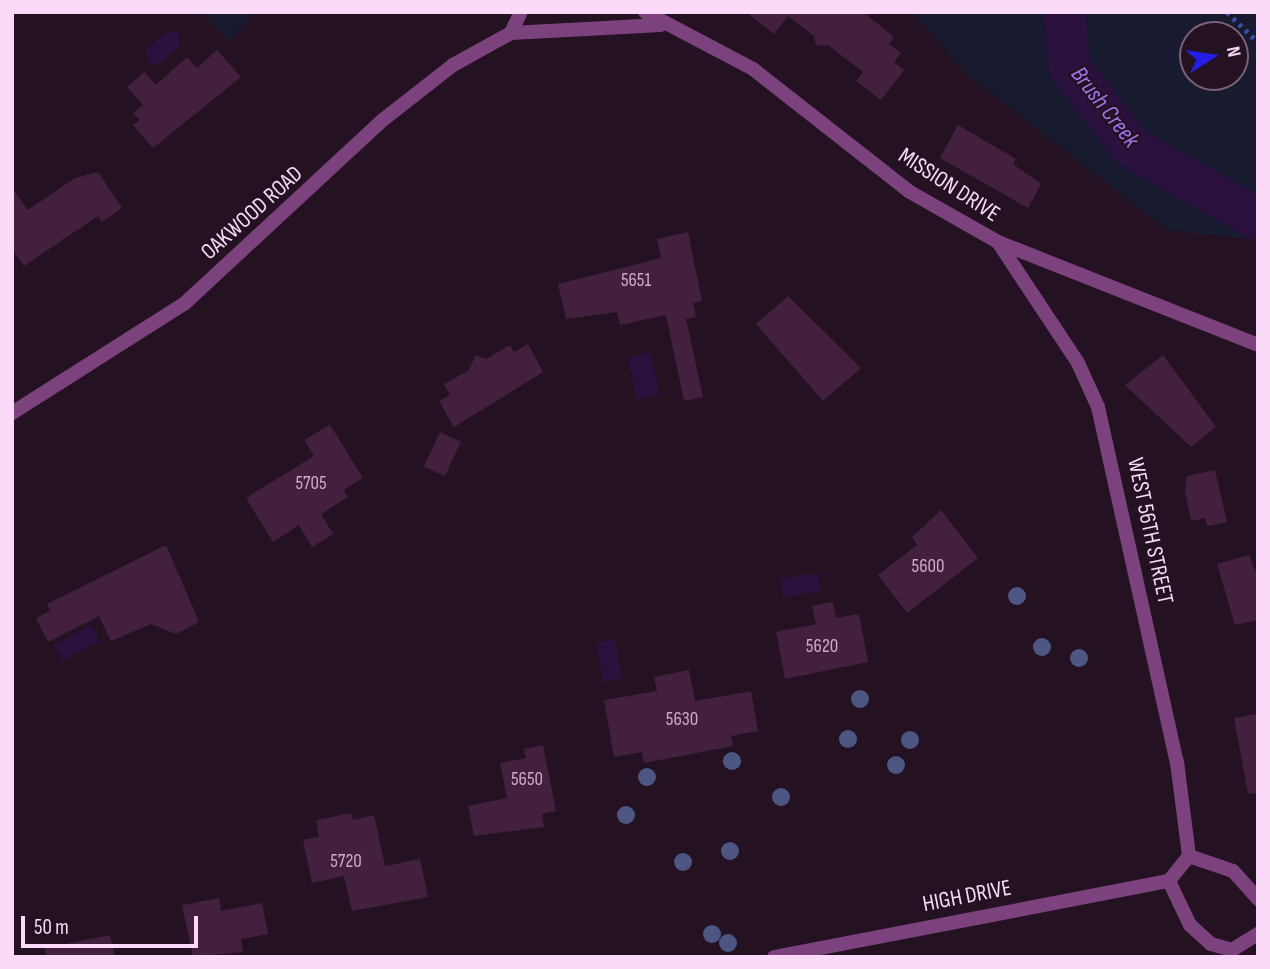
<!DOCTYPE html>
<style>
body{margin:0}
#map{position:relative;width:1270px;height:969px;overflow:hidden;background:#241222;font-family:"Sofia Sans Condensed",sans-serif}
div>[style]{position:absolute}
.green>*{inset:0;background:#181a30}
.water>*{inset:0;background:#2b113e;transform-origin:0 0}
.river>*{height:42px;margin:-21px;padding:0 21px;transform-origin:21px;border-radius:21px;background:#2b113e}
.building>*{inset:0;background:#43203e;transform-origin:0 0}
.path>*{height:4.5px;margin-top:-2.25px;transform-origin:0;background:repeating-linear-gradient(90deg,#3e4ca9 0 3.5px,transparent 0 8.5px)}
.minor>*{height:14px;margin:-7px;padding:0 7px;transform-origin:7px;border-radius:7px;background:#7c427d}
.trees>*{width:18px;height:18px;margin:-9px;border-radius:50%;background:#4d5683}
span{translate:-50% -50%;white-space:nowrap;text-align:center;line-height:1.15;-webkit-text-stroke:5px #241222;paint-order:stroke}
.number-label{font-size:19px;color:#ccabca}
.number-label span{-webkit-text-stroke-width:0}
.street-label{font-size:23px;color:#fad9f9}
.water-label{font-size:24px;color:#a474ee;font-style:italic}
.frame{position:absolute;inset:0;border:14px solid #fad9f9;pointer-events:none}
.north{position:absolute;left:1179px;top:21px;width:70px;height:70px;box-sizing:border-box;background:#241222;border:2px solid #7a6278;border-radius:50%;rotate:78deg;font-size:19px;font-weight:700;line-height:28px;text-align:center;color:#fad9f9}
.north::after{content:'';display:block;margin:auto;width:24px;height:32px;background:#241de3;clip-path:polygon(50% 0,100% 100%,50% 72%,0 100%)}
.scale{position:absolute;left:21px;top:916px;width:177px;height:32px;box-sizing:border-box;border:4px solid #fad9f9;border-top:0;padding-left:9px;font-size:21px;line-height:24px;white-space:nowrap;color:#fad9f9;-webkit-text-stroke:5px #241222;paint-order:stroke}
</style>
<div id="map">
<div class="green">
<div style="clip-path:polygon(202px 12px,244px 12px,251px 19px,229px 40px)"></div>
<div style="clip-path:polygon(evenodd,912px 12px,1258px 12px,1258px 240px,1167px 230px,968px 75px,912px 12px,1193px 35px,1235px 35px,1235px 77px,1193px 77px,1193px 35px)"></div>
</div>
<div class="water">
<div style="clip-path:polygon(167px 31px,179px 33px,180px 46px,159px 64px,150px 64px,146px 50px)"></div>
<div style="left:650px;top:352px;width:44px;height:23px;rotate:77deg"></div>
<div style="left:818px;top:573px;width:18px;height:38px;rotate:81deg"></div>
<div style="left:91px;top:626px;width:18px;height:42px;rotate:63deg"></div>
<div style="left:615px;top:639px;width:40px;height:19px;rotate:80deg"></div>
</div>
<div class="river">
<div style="left:1064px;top:12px;width:56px;rotate:83.9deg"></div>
<div style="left:1070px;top:68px;width:101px;rotate:52.2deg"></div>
<div style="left:1132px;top:148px;width:145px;rotate:29.4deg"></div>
</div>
<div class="building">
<div style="clip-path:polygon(746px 12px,863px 12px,894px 37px,889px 44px,901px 53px,894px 62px,904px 70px,881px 100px,856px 81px,863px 72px,828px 45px,816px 46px,814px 36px,788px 16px,774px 34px)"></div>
<div style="clip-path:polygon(217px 50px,241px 77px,153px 148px,133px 125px,140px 120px,133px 113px,143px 105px,127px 87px,144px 72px,156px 85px,187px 57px,197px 68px)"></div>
<div style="clip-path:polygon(958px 125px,1016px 159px,1013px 164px,1041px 184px,1028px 208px,940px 158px)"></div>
<div style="clip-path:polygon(98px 172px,122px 208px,102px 222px,98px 216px,24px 266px,12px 249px,12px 188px,28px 210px,75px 178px)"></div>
<div style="clip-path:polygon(688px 232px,702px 301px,693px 303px,696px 317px,686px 319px,703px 397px,684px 401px,666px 315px,620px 325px,617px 312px,566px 319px,558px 284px,661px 258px,657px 239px)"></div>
<div style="clip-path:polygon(788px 296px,861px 368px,823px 401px,756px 324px)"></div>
<div style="clip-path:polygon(528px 344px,543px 372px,454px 427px,439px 401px,450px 395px,444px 384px,468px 371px,476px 355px,486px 359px,510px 345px,514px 352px)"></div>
<div style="clip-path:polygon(1163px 355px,1216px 427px,1191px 447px,1125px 385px)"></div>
<div style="clip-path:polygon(330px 425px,363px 478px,344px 490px,348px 497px,321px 514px,333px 534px,312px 547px,299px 525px,273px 542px,246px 498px,314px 456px,304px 440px)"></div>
<div style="left:440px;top:432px;width:23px;height:38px;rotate:25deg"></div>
<div style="clip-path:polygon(1215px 470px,1227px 522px,1207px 526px,1205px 518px,1191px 521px,1185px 490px,1187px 476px)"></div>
<div style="clip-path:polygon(941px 510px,978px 558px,907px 613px,878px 575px,917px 545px,912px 537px)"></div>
<div style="clip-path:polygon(166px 545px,199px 622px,176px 634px,151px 624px,111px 641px,99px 616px,48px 642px,36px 618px,50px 611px,47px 604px)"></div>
<div style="clip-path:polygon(1249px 555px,1258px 577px,1258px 620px,1235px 625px,1217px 564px)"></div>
<div style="clip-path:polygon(833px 602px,836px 618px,859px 614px,868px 662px,785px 679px,776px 632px,816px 624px,812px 606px)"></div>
<div style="clip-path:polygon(689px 670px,695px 701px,751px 691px,758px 731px,731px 736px,733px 746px,644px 763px,642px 752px,614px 757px,604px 700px,657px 691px,654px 677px)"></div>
<div style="clip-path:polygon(1258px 714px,1258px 793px,1248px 794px,1234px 718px)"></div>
<div style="clip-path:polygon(543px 745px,556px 811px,542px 814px,544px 827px,474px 836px,468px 806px,507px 798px,500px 763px,526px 758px,524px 749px)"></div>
<div style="clip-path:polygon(351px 813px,353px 820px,374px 815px,385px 866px,420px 859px,428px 897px,352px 911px,344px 876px,312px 883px,303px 840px,319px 837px,316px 820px)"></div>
<div style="clip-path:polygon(219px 898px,221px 911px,262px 903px,268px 934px,241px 939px,243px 952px,193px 957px,182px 905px)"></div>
<div style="clip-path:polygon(110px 935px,115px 957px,46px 957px,45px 948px)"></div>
</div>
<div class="path">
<div style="left:1227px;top:12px;width:43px;rotate:44.1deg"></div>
</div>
<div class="minor">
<div style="left:645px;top:12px;width:122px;rotate:27.8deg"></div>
<div style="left:753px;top:69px;width:199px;rotate:38.1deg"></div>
<div style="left:910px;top:192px;width:101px;rotate:29.6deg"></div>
<div style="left:998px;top:242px;width:280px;rotate:21.6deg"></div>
<div style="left:511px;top:33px;width:23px;rotate:-65deg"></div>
<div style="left:998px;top:242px;width:145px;rotate:56.5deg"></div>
<div style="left:1078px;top:363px;width:48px;rotate:65.6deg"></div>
<div style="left:1098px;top:407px;width:364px;rotate:77.5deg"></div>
<div style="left:1177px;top:762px;width:95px;rotate:82.7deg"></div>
<div style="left:12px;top:413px;width:204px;rotate:-32.4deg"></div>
<div style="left:184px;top:304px;width:272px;rotate:-42.8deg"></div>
<div style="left:384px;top:119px;width:88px;rotate:-38deg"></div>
<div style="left:453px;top:65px;width:66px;rotate:-28.9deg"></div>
<div style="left:511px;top:33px;width:150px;rotate:-3.1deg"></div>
<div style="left:1189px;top:856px;width:32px;rotate:129deg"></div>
<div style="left:1169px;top:881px;width:49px;rotate:64.5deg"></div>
<div style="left:1190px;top:925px;width:28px;rotate:42deg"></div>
<div style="left:1211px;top:944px;width:22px;rotate:16deg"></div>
<div style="left:1232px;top:950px;width:31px;rotate:-32deg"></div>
<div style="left:1189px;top:856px;width:46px;rotate:18.8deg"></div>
<div style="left:1233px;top:871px;width:38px;rotate:48deg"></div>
<div style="left:774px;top:957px;width:402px;rotate:-10.9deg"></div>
</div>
<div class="trees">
<div style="left:1017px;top:596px"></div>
<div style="left:1042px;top:647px"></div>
<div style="left:1079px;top:658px"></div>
<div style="left:860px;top:699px"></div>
<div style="left:848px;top:739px"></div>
<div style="left:910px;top:740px"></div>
<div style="left:732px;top:761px"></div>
<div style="left:896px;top:765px"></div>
<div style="left:647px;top:777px"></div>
<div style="left:781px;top:797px"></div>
<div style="left:626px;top:815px"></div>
<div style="left:730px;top:851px"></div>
<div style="left:683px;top:862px"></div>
<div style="left:712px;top:934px"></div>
<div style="left:728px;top:943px"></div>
</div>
<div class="number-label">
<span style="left:636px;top:281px">5651</span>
<span style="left:311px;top:484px">5705</span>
<span style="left:928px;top:567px">5600</span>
<span style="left:822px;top:647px">5620</span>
<span style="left:682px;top:720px">5630</span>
<span style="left:527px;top:780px">5650</span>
<span style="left:346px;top:862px">5720</span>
</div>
<div class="street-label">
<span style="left:949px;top:185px;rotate:33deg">MISSION DRIVE</span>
<span style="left:252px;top:213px;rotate:-42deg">OAKWOOD ROAD</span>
<span style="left:1150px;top:531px;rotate:78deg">WEST 56TH STREET</span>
<span style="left:967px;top:896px;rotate:-11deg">HIGH DRIVE</span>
</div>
<div class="water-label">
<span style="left:1105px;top:107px;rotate:52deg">Brush Creek</span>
</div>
<div class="frame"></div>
<div class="north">N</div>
<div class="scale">50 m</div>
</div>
